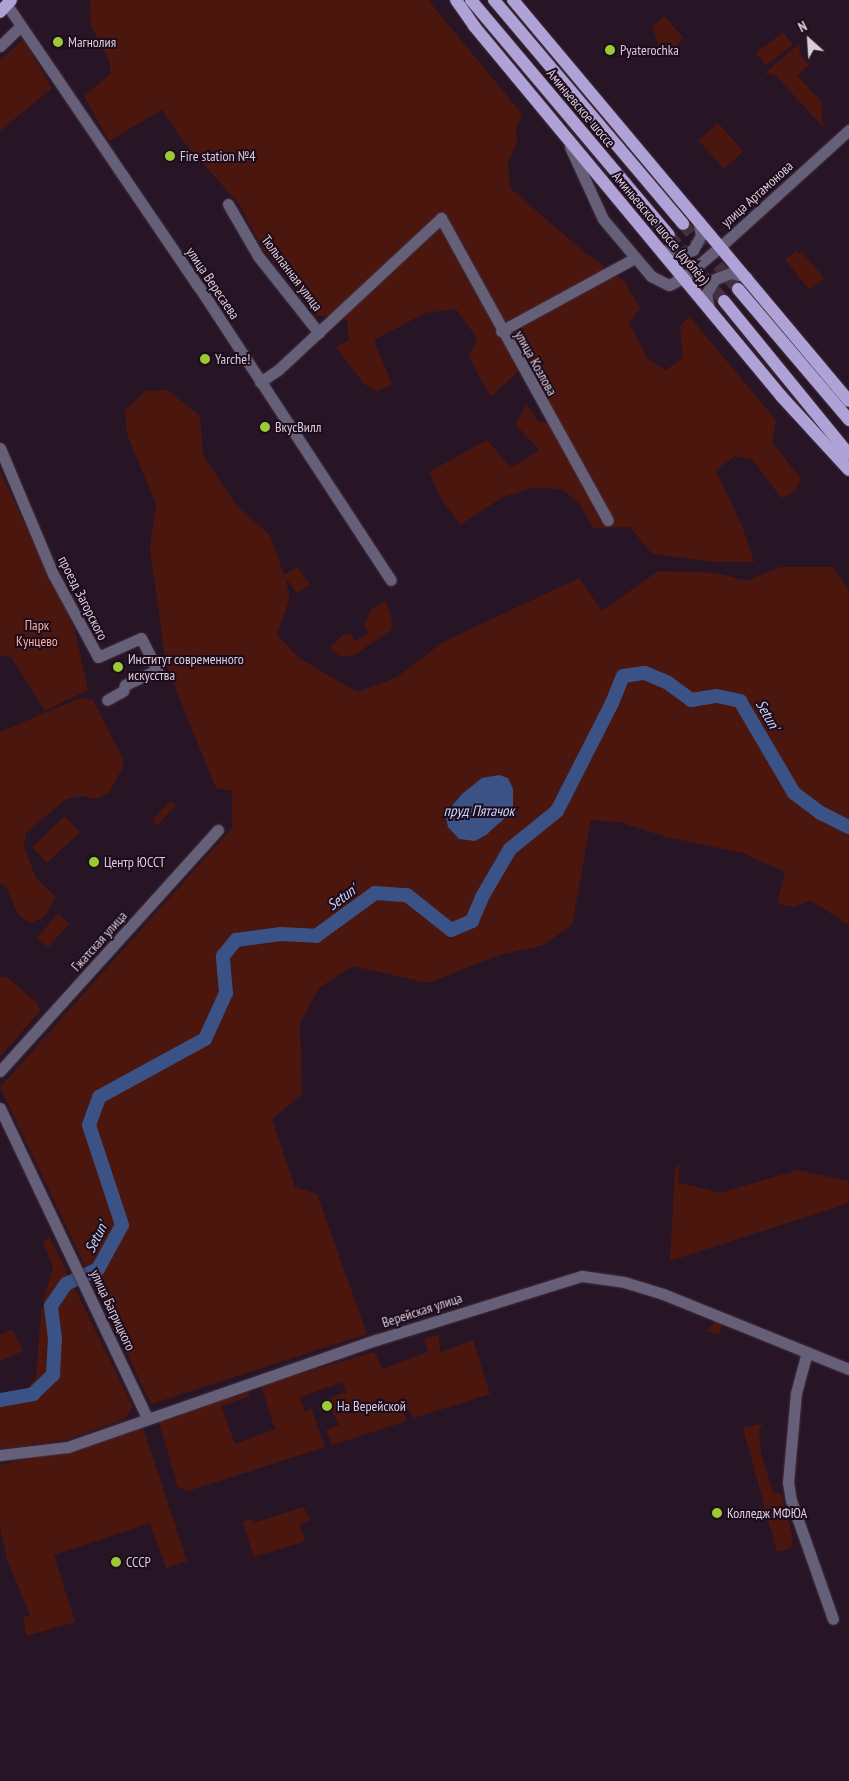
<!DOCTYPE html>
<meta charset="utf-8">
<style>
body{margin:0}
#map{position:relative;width:849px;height:1781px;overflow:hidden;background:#271526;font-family:"PT Sans Narrow",sans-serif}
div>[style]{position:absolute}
.green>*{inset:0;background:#4b160e;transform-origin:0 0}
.water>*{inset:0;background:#3a5285}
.river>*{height:14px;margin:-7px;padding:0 7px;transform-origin:7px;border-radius:7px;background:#3a5285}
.major-tunnel>*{height:12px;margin-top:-6px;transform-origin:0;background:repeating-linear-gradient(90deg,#423141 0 12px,transparent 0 18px)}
.roads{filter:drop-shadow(0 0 1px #402f3f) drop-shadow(0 0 1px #402f3f)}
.minor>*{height:11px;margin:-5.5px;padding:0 5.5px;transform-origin:5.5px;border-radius:5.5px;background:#655f78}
.major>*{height:12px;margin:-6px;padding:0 6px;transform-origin:6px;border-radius:6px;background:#afa2d7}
.dots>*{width:14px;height:14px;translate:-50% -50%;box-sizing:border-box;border:2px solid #1d0c1d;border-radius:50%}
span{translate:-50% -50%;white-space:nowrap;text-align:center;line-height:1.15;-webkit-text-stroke:4px #1d0c1d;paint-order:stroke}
.poi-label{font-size:14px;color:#daced9}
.left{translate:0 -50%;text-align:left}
.street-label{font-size:14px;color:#daced9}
.park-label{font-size:14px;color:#f9ab9c}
.water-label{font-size:15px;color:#c7d7f7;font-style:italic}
.north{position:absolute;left:784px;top:15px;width:50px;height:50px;-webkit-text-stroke:4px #1d0c1d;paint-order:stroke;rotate:334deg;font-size:14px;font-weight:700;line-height:20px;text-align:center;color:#daced9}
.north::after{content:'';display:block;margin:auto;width:18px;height:22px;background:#daced9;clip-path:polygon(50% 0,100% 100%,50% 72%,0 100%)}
</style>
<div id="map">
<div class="green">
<div style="clip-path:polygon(90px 0,428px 0,522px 114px,516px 129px,517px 142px,508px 162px,510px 188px,584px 252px,624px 281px,640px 308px,629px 323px,648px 359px,666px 370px,683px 358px,680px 327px,689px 316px,776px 420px,772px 442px,801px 479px,795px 491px,781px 498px,753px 460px,735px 456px,716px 471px,743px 528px,754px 562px,717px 562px,652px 554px,630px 527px,593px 528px,579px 503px,562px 489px,533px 488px,503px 497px,460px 525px,442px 500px,429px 472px,487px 440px,511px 468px,539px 450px,516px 425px,526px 404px,539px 422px,554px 423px,526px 364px,491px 397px,469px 358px,477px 338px,456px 309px,425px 313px,374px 340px,392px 384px,377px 392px,363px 383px,336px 347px,349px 340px,347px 320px,315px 315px,296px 286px,263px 249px,239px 204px,184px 142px,162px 110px,109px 141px,84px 96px,111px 74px,109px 60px,91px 25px)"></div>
<div style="clip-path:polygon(664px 16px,683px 37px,676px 47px,664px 52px,655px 37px,653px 26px)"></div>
<div style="left:783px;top:32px;width:16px;height:34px;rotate:52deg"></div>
<div style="clip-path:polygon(23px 39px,52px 88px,0 131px,0 60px)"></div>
<div style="clip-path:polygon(799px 44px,800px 54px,809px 65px,797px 75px,821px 101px,823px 127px,776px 76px,765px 73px)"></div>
<div style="left:718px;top:123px;width:38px;height:26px;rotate:48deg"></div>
<div style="clip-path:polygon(796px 251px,799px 254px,802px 252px,824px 278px,810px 290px,785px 260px)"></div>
<div style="clip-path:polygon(evenodd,168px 390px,200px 416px,203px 455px,237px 506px,270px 535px,284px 575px,297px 567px,310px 584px,297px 593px,285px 577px,290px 597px,277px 635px,299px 658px,357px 692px,397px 677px,443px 642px,579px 578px,602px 611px,658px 571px,716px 573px,747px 581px,781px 567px,833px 567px,849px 590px,849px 925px,811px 901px,793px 907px,777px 903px,785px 872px,742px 853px,663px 836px,619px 822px,591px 820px,572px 925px,543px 945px,500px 955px,428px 983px,353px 966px,320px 987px,300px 1022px,302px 1094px,272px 1119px,295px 1187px,317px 1194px,367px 1334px,151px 1404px,0 1087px,232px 828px,232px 791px,216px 788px,166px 665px,150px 548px,156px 505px,127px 434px,125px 410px,146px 391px,168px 390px,462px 794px,486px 835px,475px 841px,459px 839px,448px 827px,445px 813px,462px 794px)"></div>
<div style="clip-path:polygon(0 471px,74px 627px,88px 690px,45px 711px,11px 657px,0 655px)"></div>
<div style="clip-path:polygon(386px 601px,392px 619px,391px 630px,353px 656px,339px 656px,330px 647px,344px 634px,351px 635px,355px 641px,366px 636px,368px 632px,364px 626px,371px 609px)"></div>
<div style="clip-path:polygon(80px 698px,93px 700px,123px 759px,123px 767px,109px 793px,95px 799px,81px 796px,66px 799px,26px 833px,24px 847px,36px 878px,56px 897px,44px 917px,30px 923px,18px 914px,6px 887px,0 883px,0 732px)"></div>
<div style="clip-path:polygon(170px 801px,176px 805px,158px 825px,154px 824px,153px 819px)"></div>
<div style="left:65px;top:816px;width:22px;height:45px;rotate:47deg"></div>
<div style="left:58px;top:914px;width:15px;height:32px;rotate:42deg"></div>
<div style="clip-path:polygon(0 977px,7px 977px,38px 1004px,40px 1011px,0 1057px)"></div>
<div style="clip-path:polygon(680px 1162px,678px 1182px,720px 1193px,798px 1170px,849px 1181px,849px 1203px,670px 1261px,675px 1169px)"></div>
<div style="clip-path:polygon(49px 1236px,133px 1407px,125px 1419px,66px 1440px,0 1449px,0 1395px,18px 1394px,28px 1388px,36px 1377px,41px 1311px,53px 1267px,43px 1243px)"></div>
<div style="clip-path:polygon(720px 1317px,725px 1319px,719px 1334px,706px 1331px)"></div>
<div style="clip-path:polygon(12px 1329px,23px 1351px,0 1361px,0 1335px)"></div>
<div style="clip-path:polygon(439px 1335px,440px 1352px,473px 1340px,490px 1394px,414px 1418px,409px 1409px,403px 1411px,407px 1421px,332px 1445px,326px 1430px,339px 1425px,327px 1399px,346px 1392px,343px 1382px,300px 1397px,305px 1412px,311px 1408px,325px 1447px,188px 1491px,178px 1487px,158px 1419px,247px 1389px,250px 1396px,221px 1406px,235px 1444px,275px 1429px,261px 1385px,374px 1352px,383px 1369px,428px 1352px,424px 1339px)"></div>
<div style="clip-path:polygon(763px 1423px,759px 1429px,761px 1454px,773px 1492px,781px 1493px,793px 1539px,791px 1548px,777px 1552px,743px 1428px)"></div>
<div style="clip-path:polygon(142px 1425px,187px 1561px,166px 1568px,150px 1523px,54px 1555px,75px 1622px,27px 1636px,23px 1618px,30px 1615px,7px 1559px,0 1527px,0 1465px,69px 1450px)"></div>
<div style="clip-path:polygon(303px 1507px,311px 1520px,300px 1525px,305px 1541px,254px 1557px,243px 1522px,252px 1519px,254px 1523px)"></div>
</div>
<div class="water">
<div style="clip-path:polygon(499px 775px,508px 778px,513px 789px,513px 806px,506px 817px,486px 835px,475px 841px,459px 839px,448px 827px,445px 814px,462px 794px,482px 778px)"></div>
</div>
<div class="river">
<div style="left:0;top:1400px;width:34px;rotate:-10deg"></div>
<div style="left:33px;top:1394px;width:28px;rotate:-44deg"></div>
<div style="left:53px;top:1375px;width:36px;rotate:-87deg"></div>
<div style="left:55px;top:1339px;width:33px;rotate:-97deg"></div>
<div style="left:51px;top:1306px;width:27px;rotate:-56deg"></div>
<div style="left:66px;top:1284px;width:35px;rotate:-25deg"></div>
<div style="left:98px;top:1269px;width:50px;rotate:-61.4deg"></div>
<div style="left:122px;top:1225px;width:105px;rotate:-108.3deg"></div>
<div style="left:89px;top:1125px;width:30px;rotate:-70deg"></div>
<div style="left:99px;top:1097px;width:121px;rotate:-28.7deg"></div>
<div style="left:205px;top:1039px;width:51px;rotate:-65.5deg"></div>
<div style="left:226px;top:993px;width:37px;rotate:-95deg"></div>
<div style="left:223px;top:956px;width:21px;rotate:-51deg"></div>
<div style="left:236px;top:940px;width:45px;rotate:-7.6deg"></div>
<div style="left:281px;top:934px;width:35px;rotate:3deg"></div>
<div style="left:316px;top:936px;width:73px;rotate:-36.1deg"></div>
<div style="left:375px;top:893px;width:32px;rotate:4deg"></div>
<div style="left:407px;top:895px;width:56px;rotate:38.5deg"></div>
<div style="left:451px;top:930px;width:23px;rotate:-23deg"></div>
<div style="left:472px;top:921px;width:26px;rotate:-67deg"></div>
<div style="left:482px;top:897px;width:56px;rotate:-59.7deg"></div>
<div style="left:510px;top:849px;width:60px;rotate:-39deg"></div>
<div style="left:557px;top:811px;width:121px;rotate:-63deg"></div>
<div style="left:612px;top:703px;width:29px;rotate:-68deg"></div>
<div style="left:623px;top:676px;width:22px;rotate:-8deg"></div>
<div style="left:645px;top:673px;width:25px;rotate:23deg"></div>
<div style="left:668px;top:683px;width:29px;rotate:36deg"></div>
<div style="left:691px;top:700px;width:26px;rotate:-9deg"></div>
<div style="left:717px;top:696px;width:24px;rotate:12deg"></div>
<div style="left:740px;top:701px;width:107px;rotate:59.6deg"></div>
<div style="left:794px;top:793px;width:34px;rotate:37deg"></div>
<div style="left:821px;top:813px;width:31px;rotate:27deg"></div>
</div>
<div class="major-tunnel">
<div style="left:683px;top:224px;width:85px;rotate:49.8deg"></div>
<div style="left:669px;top:235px;width:86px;rotate:50.2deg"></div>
</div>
<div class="roads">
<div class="minor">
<div style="left:7px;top:5px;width:341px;rotate:55.8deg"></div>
<div style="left:199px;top:287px;width:350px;rotate:56.8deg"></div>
<div style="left:0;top:46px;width:28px;rotate:-44deg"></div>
<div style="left:570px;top:147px;width:79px;rotate:65.4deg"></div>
<div style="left:603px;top:219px;width:75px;rotate:49.9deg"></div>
<div style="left:651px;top:276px;width:20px;rotate:27deg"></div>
<div style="left:669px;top:285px;width:16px;rotate:-27deg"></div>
<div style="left:683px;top:278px;width:50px;rotate:-40.1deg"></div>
<div style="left:721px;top:246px;width:173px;rotate:-42.2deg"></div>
<div style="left:228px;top:204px;width:60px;rotate:60deg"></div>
<div style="left:258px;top:256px;width:98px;rotate:51.6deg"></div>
<div style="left:660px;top:249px;width:17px;rotate:24deg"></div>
<div style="left:676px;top:256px;width:18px;rotate:-19deg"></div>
<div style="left:693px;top:250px;width:17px;rotate:-62deg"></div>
<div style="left:701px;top:235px;width:15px;rotate:-101deg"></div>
<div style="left:709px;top:309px;width:15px;rotate:-101deg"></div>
<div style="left:706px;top:294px;width:17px;rotate:-59deg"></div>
<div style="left:715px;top:279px;width:17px;rotate:-21deg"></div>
<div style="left:731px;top:273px;width:16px;rotate:14deg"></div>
<div style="left:501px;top:331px;width:153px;rotate:-28.6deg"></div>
<div style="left:260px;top:382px;width:22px;rotate:-34deg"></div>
<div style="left:278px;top:370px;width:223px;rotate:-43deg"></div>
<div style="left:441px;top:218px;width:345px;rotate:61.1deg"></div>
<div style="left:0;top:448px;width:137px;rotate:67.2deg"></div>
<div style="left:53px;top:574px;width:94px;rotate:61.5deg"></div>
<div style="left:98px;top:657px;width:47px;rotate:-23.8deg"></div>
<div style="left:141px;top:638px;width:36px;rotate:63deg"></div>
<div style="left:157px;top:670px;width:35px;rotate:155deg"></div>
<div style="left:125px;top:685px;width:6px;rotate:108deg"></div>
<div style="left:123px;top:691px;width:18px;rotate:151deg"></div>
<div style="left:0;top:1071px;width:325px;rotate:-47.9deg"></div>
<div style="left:0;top:1108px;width:342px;rotate:64.6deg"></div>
<div style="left:807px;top:1352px;width:42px;rotate:105deg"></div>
<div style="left:796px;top:1393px;width:89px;rotate:95.1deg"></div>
<div style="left:788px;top:1482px;width:18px;rotate:81deg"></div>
<div style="left:791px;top:1500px;width:126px;rotate:70.6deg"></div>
<div style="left:0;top:1455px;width:68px;rotate:-6.7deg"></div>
<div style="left:68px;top:1447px;width:326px;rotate:-19.2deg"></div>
<div style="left:376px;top:1340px;width:216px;rotate:-17.3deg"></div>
<div style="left:582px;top:1276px;width:42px;rotate:8.1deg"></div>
<div style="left:624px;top:1282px;width:41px;rotate:17.1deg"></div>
<div style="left:663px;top:1294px;width:201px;rotate:22deg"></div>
</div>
<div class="major">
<div style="left:456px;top:0;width:32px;rotate:55deg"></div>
<div style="left:474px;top:26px;width:482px;rotate:50.3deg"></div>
<div style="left:782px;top:397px;width:99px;rotate:47.5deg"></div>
<div style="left:471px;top:0;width:307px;rotate:49.9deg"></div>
<div style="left:494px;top:0;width:293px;rotate:49.8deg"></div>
<div style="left:513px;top:0;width:523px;rotate:50.04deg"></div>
<div style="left:0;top:12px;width:16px;rotate:-47deg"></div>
<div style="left:738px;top:289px;width:172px;rotate:49.7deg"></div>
<div style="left:724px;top:301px;width:198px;rotate:50.8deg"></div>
</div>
</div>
<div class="dots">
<div style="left:58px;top:42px;background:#9acb34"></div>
<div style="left:610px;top:50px;background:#9acb34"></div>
<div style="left:170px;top:156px;background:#9acb34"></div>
<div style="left:205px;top:359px;background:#9acb34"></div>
<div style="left:265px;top:427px;background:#9acb34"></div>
<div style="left:118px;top:667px;background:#9acb34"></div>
<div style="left:94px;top:862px;background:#9acb34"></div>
<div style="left:327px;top:1406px;background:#9acb34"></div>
<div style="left:717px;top:1513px;background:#9acb34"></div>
<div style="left:116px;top:1562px;background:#9acb34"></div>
</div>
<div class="poi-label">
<span class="left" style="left:68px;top:42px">Магнолия</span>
<span class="left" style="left:620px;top:50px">Pyaterochka</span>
<span class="left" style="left:180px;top:156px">Fire station №4</span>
<span class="left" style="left:215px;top:359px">Yarche!</span>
<span class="left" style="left:275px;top:427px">ВкусВилл</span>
<span class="left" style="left:128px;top:667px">Институт современного<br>искусства</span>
<span class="left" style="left:104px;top:862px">Центр ЮССТ</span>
<span class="left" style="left:337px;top:1406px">На Верейской</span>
<span class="left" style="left:727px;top:1513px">Колледж МФЮА</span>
<span class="left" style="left:126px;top:1562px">СССР</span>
</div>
<div class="street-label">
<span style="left:581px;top:108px;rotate:50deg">Аминьевское шоссе</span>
<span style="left:757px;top:194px;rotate:-42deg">улица Артамонова</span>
<span style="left:661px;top:228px;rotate:50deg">Аминьевское шоссе (дублёр)</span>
<span style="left:292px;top:273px;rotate:53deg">Тюльпанная улица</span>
<span style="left:213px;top:283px;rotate:56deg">улица Вересаева</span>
<span style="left:536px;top:363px;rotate:61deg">улица Козлова</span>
<span style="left:83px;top:598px;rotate:63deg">проезд Загорского</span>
<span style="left:99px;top:941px;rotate:-48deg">Гжатская улица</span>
<span style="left:113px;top:1310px;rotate:65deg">улица Багрицкого</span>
<span style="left:422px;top:1310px;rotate:-18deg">Верейская улица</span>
</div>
<div class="park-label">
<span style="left:37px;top:633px">Парк<br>Кунцево</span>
</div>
<div class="water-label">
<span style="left:768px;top:715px;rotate:60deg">Setun'</span>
<span style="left:479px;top:811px">пруд Пятачок</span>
<span style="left:342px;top:897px;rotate:-36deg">Setun'</span>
<span style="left:96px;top:1237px;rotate:-63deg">Setun'</span>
</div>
<div class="north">N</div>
</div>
